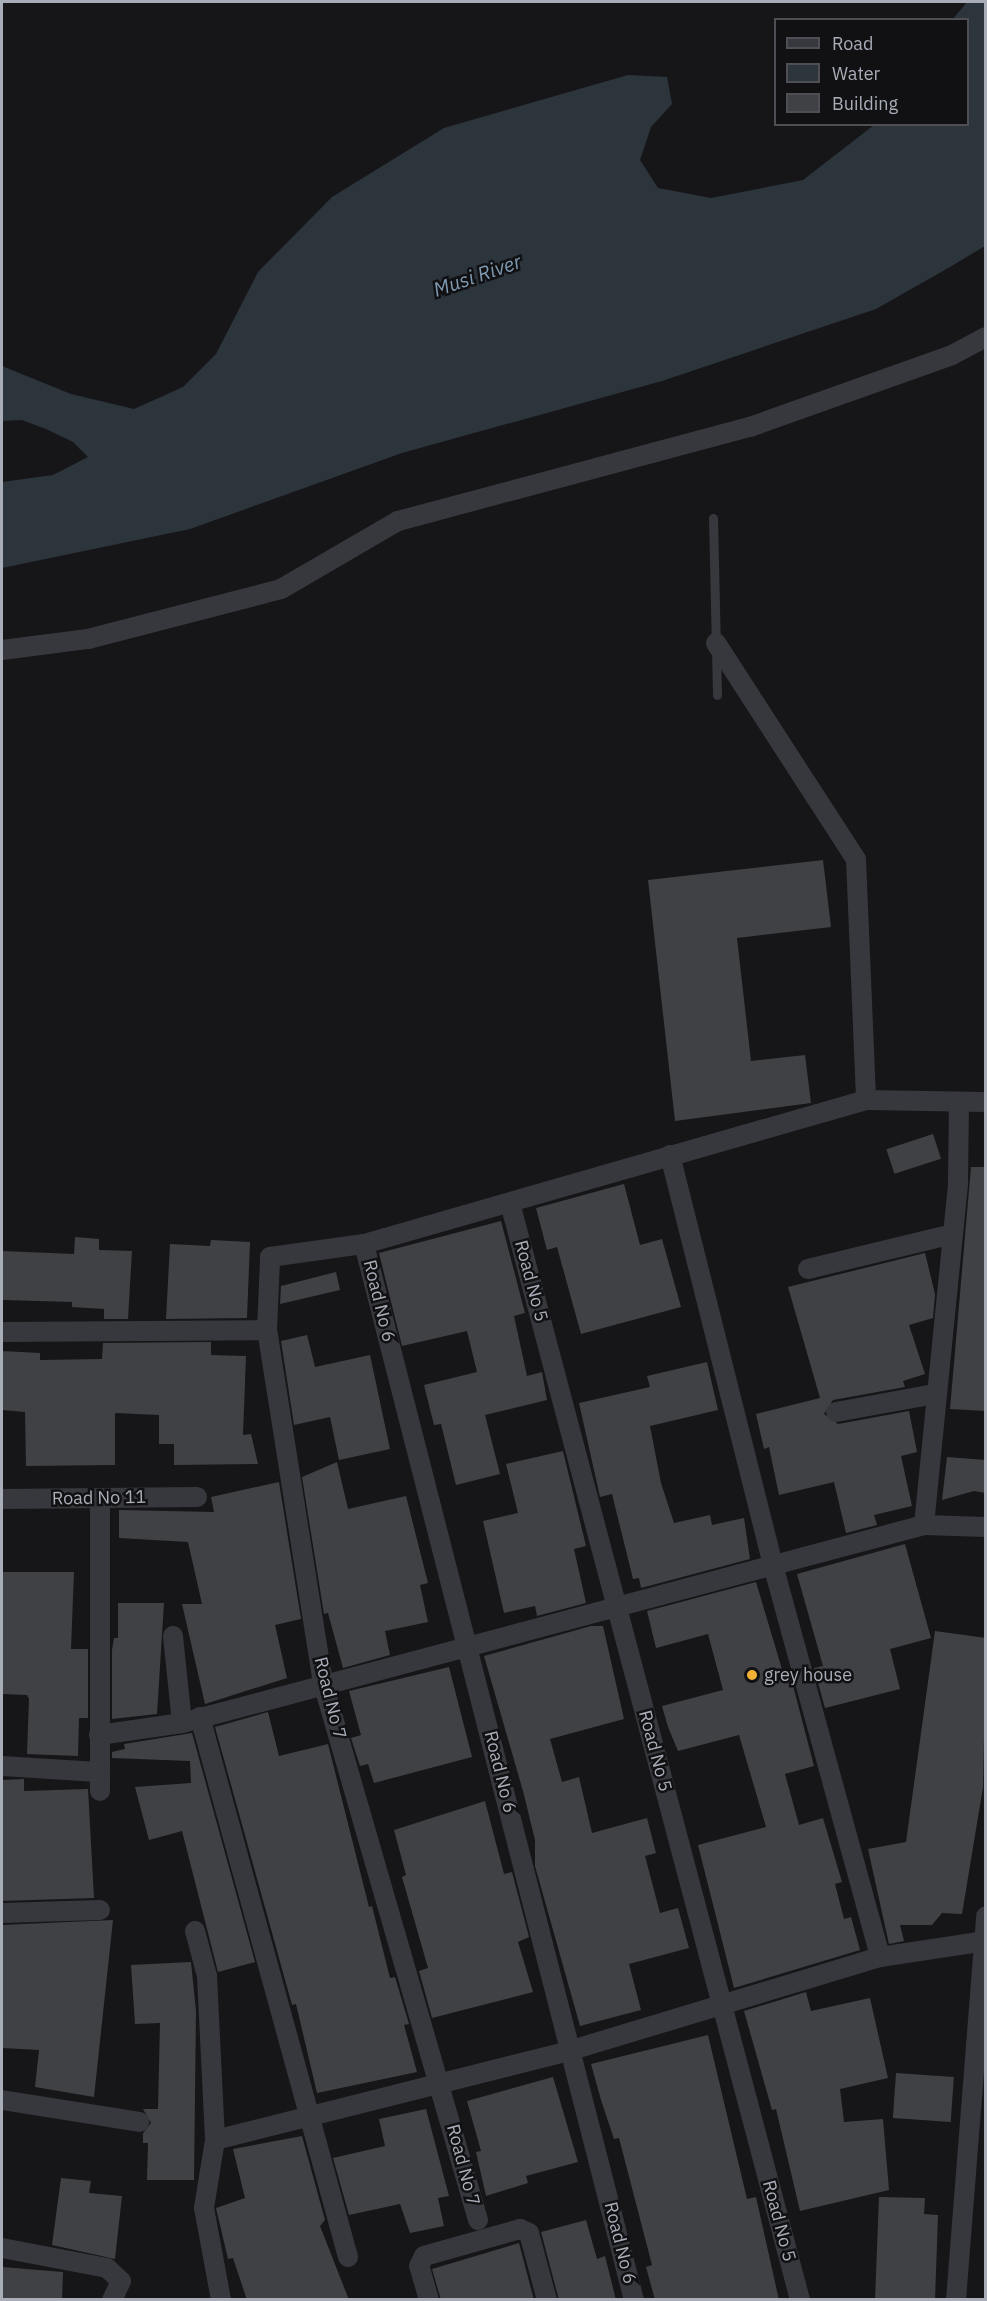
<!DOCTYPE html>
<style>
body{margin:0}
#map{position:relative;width:987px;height:2301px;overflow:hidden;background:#161618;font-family:"IBM Plex Sans",sans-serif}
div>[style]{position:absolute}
.water>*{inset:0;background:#2c353c}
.building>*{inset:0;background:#404145;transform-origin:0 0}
.lane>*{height:9px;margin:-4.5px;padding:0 4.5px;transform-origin:4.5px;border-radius:4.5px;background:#37383d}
.street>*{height:20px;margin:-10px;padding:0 10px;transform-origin:10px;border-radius:10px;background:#37383d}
.dots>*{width:16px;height:16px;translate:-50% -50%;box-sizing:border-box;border:3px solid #111113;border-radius:50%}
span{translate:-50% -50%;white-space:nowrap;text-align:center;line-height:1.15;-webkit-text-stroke:5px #111113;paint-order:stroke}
.street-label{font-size:18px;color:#a8adb8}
.poi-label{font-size:18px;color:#a8adb8}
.left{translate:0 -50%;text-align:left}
.water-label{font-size:20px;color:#7f9bb3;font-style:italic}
.frame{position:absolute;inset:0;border:3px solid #a8adb8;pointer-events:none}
.legend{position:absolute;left:774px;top:18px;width:195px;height:108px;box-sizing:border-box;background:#111113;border:2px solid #4d4f55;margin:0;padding:8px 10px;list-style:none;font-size:18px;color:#a8adb8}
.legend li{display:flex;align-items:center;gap:12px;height:30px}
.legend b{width:30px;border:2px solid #4d4f55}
</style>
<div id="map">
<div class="water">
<div style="clip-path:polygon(967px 2px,985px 2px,985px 246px,950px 267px,876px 309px,662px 381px,402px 453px,190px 529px,2px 568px,2px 482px,53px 475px,88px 457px,73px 442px,46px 429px,22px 420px,2px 421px,2px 366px,71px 394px,134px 409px,183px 387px,216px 354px,258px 272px,332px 197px,444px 128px,628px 75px,667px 77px,672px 104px,651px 127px,640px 160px,658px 188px,711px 198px,803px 180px,874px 125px,968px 124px,968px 20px,953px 19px)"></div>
</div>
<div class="building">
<div style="clip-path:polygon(823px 860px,831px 927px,737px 938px,751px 1061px,805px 1055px,811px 1103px,675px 1121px,648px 880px)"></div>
<div style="left:933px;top:1134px;width:26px;height:49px;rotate:72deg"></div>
<div style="clip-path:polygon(971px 1167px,986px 1167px,986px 1411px,950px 1409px)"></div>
<div style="clip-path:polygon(624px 1184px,640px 1245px,662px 1239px,681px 1307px,581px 1334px,557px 1247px,547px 1250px,536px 1208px)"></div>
<div style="clip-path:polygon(501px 1221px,525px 1313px,514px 1316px,527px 1376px,542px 1372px,547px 1400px,485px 1415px,500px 1474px,456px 1485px,441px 1424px,434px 1425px,424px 1385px,477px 1372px,467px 1331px,402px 1346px,379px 1253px)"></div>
<div style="clip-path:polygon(75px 1237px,99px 1239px,99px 1250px,132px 1251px,128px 1319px,104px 1319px,104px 1309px,72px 1307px,72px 1302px,2px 1300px,2px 1251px,74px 1254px)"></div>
<div style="clip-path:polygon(211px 1240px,250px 1242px,247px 1318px,166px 1319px,170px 1244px,210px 1246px)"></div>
<div style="clip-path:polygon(925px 1253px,935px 1294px,933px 1318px,909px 1325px,925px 1374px,903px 1381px,905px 1387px,833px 1400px,824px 1414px,838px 1424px,909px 1411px,917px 1452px,901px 1456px,912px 1506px,874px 1515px,877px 1525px,846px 1533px,834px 1482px,779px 1495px,769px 1447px,764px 1449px,756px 1414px,820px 1398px,788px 1287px)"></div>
<div style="clip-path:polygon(336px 1272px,340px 1290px,280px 1304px,281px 1286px)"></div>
<div style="clip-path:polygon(307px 1335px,315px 1367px,370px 1355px,390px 1449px,339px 1460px,330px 1417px,294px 1425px,281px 1341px)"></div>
<div style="clip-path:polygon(211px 1342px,211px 1355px,246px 1356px,243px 1435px,251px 1434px,258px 1464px,174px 1465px,174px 1444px,159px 1444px,159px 1415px,115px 1413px,115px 1465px,26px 1466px,25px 1412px,2px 1410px,2px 1351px,40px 1353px,40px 1360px,102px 1359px,103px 1343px)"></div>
<div style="clip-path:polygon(707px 1362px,718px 1410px,650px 1426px,661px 1483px,674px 1523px,710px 1515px,712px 1525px,744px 1518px,750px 1559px,641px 1588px,639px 1578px,633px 1579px,612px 1494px,600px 1497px,579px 1403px,650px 1387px,647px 1376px)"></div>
<div style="clip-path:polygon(563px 1451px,586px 1546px,574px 1549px,586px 1603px,537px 1616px,535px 1606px,504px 1613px,483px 1521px,518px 1513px,506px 1464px)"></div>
<div style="clip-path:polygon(947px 1457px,986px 1460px,986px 1493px,974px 1491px,942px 1500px)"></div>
<div style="clip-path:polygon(337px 1462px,348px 1509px,406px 1496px,428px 1583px,420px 1585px,428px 1622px,385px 1631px,390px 1655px,343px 1668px,328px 1613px,324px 1614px,302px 1477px)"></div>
<div style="clip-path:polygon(279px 1482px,301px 1619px,275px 1625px,287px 1678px,205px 1704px,182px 1604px,202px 1604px,188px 1542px,119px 1538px,119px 1510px,214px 1512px,211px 1497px)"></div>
<div style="clip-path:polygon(905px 1544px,931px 1638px,890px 1649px,900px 1689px,825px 1708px,814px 1668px,823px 1666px,797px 1574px)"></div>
<div style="clip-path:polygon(2px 1572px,74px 1572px,71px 1649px,88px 1649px,88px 1718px,79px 1718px,78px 1756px,27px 1754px,29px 1699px,27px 1695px,2px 1694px)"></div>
<div style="clip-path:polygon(756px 1582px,784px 1676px,790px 1674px,814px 1766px,785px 1774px,799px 1825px,823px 1818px,842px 1882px,835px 1884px,844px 1919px,851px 1917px,860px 1950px,734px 1988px,698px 1845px,766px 1827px,739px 1735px,678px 1751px,668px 1727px,662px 1706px,723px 1690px,708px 1634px,656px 1648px,647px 1611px)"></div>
<div style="clip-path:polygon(118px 1603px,164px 1603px,157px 1714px,112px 1719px,112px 1650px,114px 1638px,118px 1638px)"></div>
<div style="clip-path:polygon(591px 1626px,603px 1626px,624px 1719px,550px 1739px,562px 1782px,579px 1777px,592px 1833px,647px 1818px,656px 1853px,645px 1856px,660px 1913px,678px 1908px,689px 1948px,629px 1964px,641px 2010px,580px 2026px,535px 1866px,535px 1840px,523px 1791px,484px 1656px)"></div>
<div style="clip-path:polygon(935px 1631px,986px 1638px,983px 1787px,962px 1914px,942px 1913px,932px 1925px,900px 1925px,904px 1941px,889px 1944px,868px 1849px,906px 1842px)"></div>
<div style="clip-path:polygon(449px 1667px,472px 1757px,374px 1783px,368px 1764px,360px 1766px,351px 1738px,361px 1735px,349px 1691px)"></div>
<div style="clip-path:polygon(268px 1712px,279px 1756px,328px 1744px,369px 1907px,372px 1906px,390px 1978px,395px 1977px,409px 2024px,404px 2025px,417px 2072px,317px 2093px,296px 2004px,292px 2005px,215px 1727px)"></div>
<div style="clip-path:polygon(192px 1733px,255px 1962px,218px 1972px,182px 1831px,149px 1840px,135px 1787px,191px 1783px,190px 1761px,112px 1758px,112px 1752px,125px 1749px,124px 1744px)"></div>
<div style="clip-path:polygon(24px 1779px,24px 1791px,88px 1789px,94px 1898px,2px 1901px,2px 1780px)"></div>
<div style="clip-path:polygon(485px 1801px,504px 1874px,512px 1872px,529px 1937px,518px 1942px,533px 1992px,432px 2018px,419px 1971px,428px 1968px,402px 1877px,406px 1875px,394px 1830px)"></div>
<div style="clip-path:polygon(113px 1920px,94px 2097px,35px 2087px,39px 2050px,2px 2048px,2px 1925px)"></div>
<div style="clip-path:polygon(191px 1962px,196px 2011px,194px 2180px,147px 2180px,148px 2143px,143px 2143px,143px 2133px,151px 2123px,143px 2109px,158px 2109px,160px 2023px,135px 2024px,131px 1965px)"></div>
<div style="clip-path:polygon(806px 1992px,811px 2011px,870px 1998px,888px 2078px,840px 2089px,844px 2122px,883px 2119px,889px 2190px,800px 2211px,776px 2109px,772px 2110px,744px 2011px)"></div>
<div style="clip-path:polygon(708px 2035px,747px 2199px,756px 2197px,779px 2300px,655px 2300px,646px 2267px,652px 2265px,619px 2138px,614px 2139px,601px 2100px,591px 2064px)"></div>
<div style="left:896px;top:2073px;width:58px;height:45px;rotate:4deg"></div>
<div style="clip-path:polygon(553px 2077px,578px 2162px,526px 2176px,528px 2183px,486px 2196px,476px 2152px,481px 2151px,467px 2101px)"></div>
<div style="clip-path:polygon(426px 2109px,449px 2196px,438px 2198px,444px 2226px,410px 2233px,400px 2204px,349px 2215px,333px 2158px,385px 2146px,379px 2119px)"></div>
<div style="clip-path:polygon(302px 2136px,325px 2220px,320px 2226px,349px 2300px,247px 2300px,233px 2258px,228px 2259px,216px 2208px,245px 2198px,233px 2149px)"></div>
<div style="clip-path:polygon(61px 2178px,91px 2181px,89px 2193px,122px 2196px,115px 2259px,52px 2245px)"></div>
<div style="clip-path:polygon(879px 2197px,925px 2198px,924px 2214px,938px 2215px,935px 2300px,875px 2300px)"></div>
<div style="clip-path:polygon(586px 2220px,597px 2259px,605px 2256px,616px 2300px,559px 2300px,541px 2232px)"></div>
<div style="clip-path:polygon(519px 2243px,534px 2300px,441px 2300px,432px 2269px)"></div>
<div style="clip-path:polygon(2px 2267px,63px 2272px,62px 2300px,2px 2300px)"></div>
</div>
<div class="lane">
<div style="left:713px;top:518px;width:177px;rotate:88.7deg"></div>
</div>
<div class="street">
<div style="left:716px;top:643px;width:257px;rotate:57.1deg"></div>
<div style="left:856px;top:859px;width:241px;rotate:87.6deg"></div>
<div style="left:2px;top:650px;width:87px;rotate:-7.3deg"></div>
<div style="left:88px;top:639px;width:199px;rotate:-14.5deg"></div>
<div style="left:281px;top:589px;width:135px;rotate:-30.2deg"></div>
<div style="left:398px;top:521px;width:364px;rotate:-15deg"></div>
<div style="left:750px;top:427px;width:214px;rotate:-19.6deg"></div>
<div style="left:952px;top:355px;width:38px;rotate:-28deg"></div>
<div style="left:670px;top:1155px;width:423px;rotate:75.9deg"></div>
<div style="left:773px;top:1565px;width:406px;rotate:74.7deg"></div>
<div style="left:510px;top:1203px;width:1135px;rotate:75.19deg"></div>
<div style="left:364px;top:1244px;width:1090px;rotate:75.66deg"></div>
<div style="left:808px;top:1269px;width:149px;rotate:-13.6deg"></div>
<div style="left:2px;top:1332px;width:265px;rotate:-0.4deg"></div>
<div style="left:836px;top:1412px;width:101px;rotate:-10.3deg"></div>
<div style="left:100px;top:1498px;width:293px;rotate:90deg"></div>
<div style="left:2px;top:1499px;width:195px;rotate:-0.6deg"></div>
<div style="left:924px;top:1525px;width:344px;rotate:-84.3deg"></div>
<div style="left:958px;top:1183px;width:81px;rotate:-89.3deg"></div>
<div style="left:173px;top:1636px;width:87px;rotate:84.1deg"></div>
<div style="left:200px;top:1717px;width:560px;rotate:74.67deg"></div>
<div style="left:99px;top:1735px;width:84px;rotate:-8.2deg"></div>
<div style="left:182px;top:1723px;width:768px;rotate:-14.94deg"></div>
<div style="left:924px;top:1525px;width:62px;rotate:1.8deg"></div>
<div style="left:2px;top:1766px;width:96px;rotate:3.6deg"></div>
<div style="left:2px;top:1913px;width:98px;rotate:-1.8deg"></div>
<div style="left:195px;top:1931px;width:47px;rotate:75.1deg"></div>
<div style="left:207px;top:1976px;width:164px;rotate:87.2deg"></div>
<div style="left:215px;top:2140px;width:69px;rotate:99.2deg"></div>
<div style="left:204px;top:2208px;width:94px;rotate:79.5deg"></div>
<div style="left:2px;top:2100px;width:139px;rotate:9.1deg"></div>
<div style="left:215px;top:2140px;width:368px;rotate:-14.1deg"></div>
<div style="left:572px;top:2050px;width:322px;rotate:-16.8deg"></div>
<div style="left:880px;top:1957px;width:107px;rotate:-8.6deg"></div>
<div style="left:478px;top:2220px;width:559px;rotate:-106.1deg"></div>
<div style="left:323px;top:1683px;width:357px;rotate:-99deg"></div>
<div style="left:267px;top:1330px;width:73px;rotate:-87.6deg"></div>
<div style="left:270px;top:1257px;width:95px;rotate:-7.9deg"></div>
<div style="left:364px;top:1244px;width:522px;rotate:-16.01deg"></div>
<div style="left:866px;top:1100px;width:120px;rotate:1deg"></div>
<div style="left:2px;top:2248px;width:107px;rotate:10.8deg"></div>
<div style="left:107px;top:2268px;width:19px;rotate:43deg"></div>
<div style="left:121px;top:2281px;width:21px;rotate:115deg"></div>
<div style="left:429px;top:2300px;width:35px;rotate:-106deg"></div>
<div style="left:419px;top:2266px;width:11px;rotate:-63deg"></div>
<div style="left:424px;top:2256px;width:100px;rotate:-15.7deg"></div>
<div style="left:520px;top:2229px;width:10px;rotate:24deg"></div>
<div style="left:529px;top:2233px;width:69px;rotate:75deg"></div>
<div style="left:956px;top:2300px;width:385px;rotate:-85.5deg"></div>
</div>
<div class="dots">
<div style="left:752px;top:1675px;background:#f2b134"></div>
</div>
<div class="street-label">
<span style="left:531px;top:1281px;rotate:75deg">Road No 5</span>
<span style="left:379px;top:1301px;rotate:76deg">Road No 6</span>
<span style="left:99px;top:1498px;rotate:-1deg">Road No 11</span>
<span style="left:330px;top:1698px;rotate:76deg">Road No 7</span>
<span style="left:655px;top:1751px;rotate:75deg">Road No 5</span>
<span style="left:500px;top:1772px;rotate:76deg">Road No 6</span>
<span style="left:463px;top:2165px;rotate:75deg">Road No 7</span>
<span style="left:779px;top:2221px;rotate:75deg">Road No 5</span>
<span style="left:620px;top:2243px;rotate:76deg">Road No 6</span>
</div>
<div class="poi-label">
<span class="left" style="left:764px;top:1675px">grey house</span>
</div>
<div class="water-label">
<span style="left:477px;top:275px;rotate:-19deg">Musi River</span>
</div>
<div class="frame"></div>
<ul class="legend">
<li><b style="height:8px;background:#37383d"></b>Road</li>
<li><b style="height:16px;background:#2c353c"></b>Water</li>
<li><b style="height:16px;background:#404145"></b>Building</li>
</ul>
</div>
